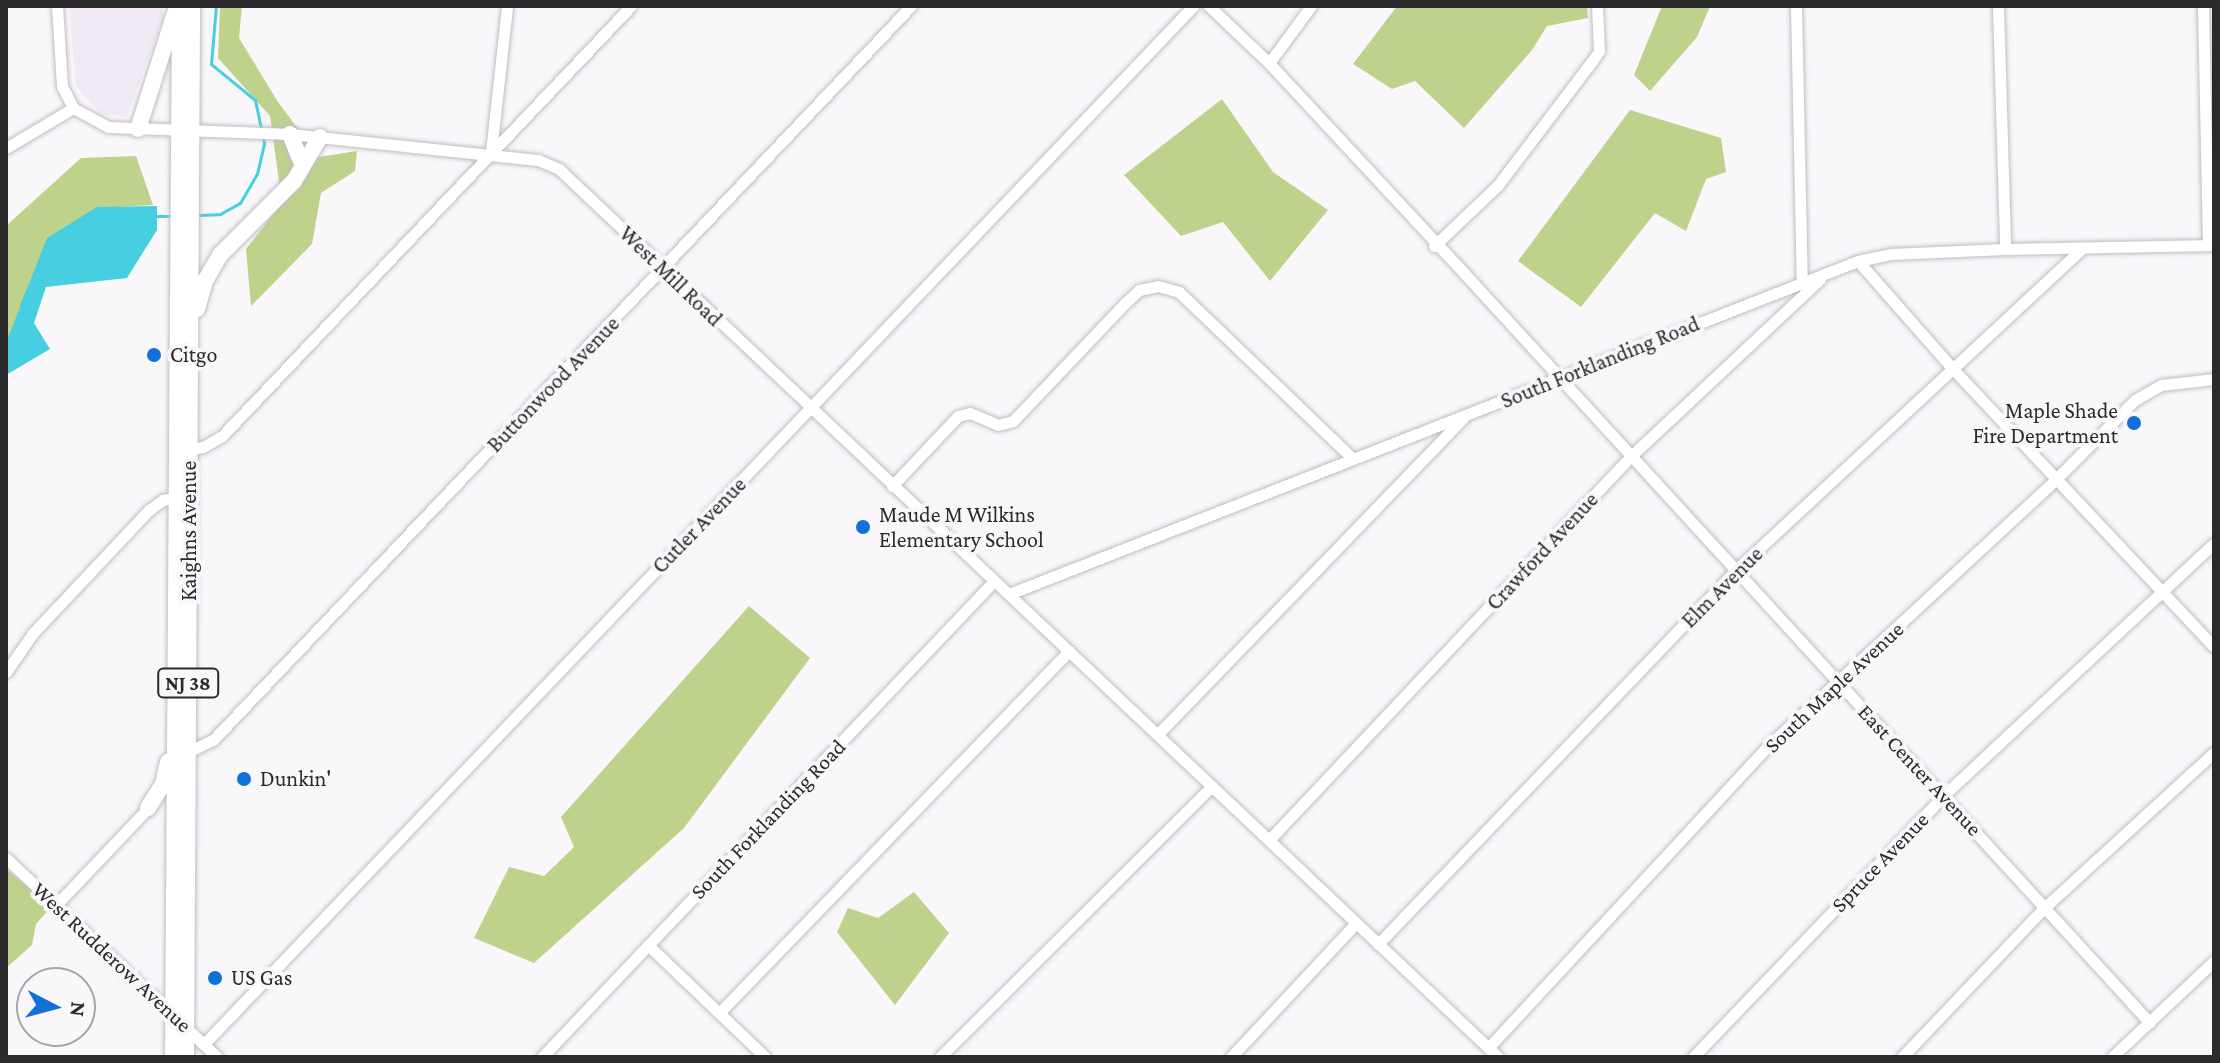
<!DOCTYPE html>
<style>
body{margin:0}
#map{position:relative;width:2220px;height:1063px;overflow:hidden;background:#faf7fb;font-family:"Crimson Pro",serif}
div>[style]{position:absolute}
.built>*{inset:0;background:#f1eaf5}
.green>*{inset:0;background:#bed28c}
.water>*{inset:0;background:#47cfe1}
.stream>*{height:3px;margin:-1.5px;padding:0 1.5px;transform-origin:1.5px;border-radius:1.5px;background:#47cfe1}
.roads{filter:drop-shadow(0 0 2px #bfbdc1) drop-shadow(0 0 2px #bfbdc1)}
.minor>*{height:11px;margin:-5.5px;padding:0 5.5px;transform-origin:5.5px;border-radius:5.5px;background:#fff}
.highway>*{height:16px;margin:-8px;padding:0 8px;transform-origin:8px;border-radius:8px;background:#fff}
.dots>*{width:22px;height:22px;translate:-50% -50%;box-sizing:border-box;border:4px solid #faf7fb;border-radius:50%}
span{translate:-50% -50%;white-space:nowrap;text-align:center;line-height:1.15;-webkit-text-stroke:8px #faf7fb;paint-order:stroke}
.shield-label span{padding:2px 6px;background:#faf7fb;border:2px solid;border-radius:6px;-webkit-text-stroke-width:0}
.shield-label{font-size:20px;color:#2a292b;font-weight:700}
.street-label{font-size:22px;color:#2a292b}
.poi-label{font-size:22px;color:#2a292b}
.left{translate:0 -50%;text-align:left}
.right{translate:-100% -50%;text-align:right}
.frame{position:absolute;inset:0;border:8px solid #2a292b;pointer-events:none}
.north{position:absolute;left:16px;top:967px;width:80px;height:80px;box-sizing:border-box;background:#faf7fb;border:2px solid #a7a5a8;border-radius:50%;rotate:96deg;font-size:22px;font-weight:700;line-height:32px;text-align:center;color:#2a292b}
.north::after{content:'';display:block;margin:auto;width:28px;height:36px;background:#1171d9;clip-path:polygon(50% 0,100% 100%,50% 72%,0 100%)}
</style>
<div id="map">
<div class="built">
<div style="clip-path:polygon(69px 6px,163px 6px,163px 18px,127px 117px,101px 114px,76px 87px)"></div>
</div>
<div class="green">
<div style="clip-path:polygon(220px 6px,242px 6px,239px 38px,278px 102px,319px 157px,357px 151px,355px 171px,321px 193px,312px 244px,251px 306px,246px 249px,282px 203px,270px 116px,218px 58px)"></div>
<div style="clip-path:polygon(1397px 6px,1587px 6px,1588px 18px,1547px 26px,1532px 50px,1464px 128px,1415px 81px,1392px 89px,1353px 64px)"></div>
<div style="clip-path:polygon(1662px 6px,1710px 6px,1697px 37px,1650px 91px,1634px 75px)"></div>
<div style="clip-path:polygon(1222px 99px,1273px 172px,1328px 210px,1270px 281px,1223px 222px,1181px 236px,1124px 175px)"></div>
<div style="clip-path:polygon(1630px 110px,1721px 138px,1726px 172px,1706px 179px,1686px 231px,1655px 213px,1581px 307px,1518px 261px)"></div>
<div style="clip-path:polygon(136px 156px,153px 205px,97px 208px,6px 343px,6px 226px,81px 158px)"></div>
<div style="clip-path:polygon(749px 606px,810px 658px,684px 828px,534px 963px,474px 938px,509px 867px,544px 876px,574px 847px,561px 817px)"></div>
<div style="clip-path:polygon(6px 869px,52px 906px,36px 924px,32px 945px,6px 968px)"></div>
<div style="clip-path:polygon(914px 892px,949px 933px,895px 1005px,837px 932px,848px 908px,878px 918px)"></div>
</div>
<div class="water">
<div style="clip-path:polygon(157px 206px,157px 230px,127px 278px,46px 287px,34px 323px,50px 349px,6px 375px,6px 343px,47px 238px,97px 207px)"></div>
</div>
<div class="stream">
<div style="left:197px;top:215px;width:23px;rotate:-2deg"></div>
<div style="left:220px;top:214px;width:23px;rotate:-29deg"></div>
<div style="left:240px;top:203px;width:34px;rotate:-60deg"></div>
<div style="left:257px;top:174px;width:32px;rotate:-77deg"></div>
<div style="left:264px;top:143px;width:44px;rotate:-101.8deg"></div>
<div style="left:255px;top:100px;width:57px;rotate:-140.7deg"></div>
<div style="left:211px;top:64px;width:58px;rotate:-85.1deg"></div>
<div style="left:153px;top:216px;width:20px"></div>
<div style="left:21px;top:305px;width:21px;rotate:-67deg"></div>
</div>
<div class="roads">
<div class="minor">
<div style="left:57px;top:6px;width:80px;rotate:86.4deg"></div>
<div style="left:62px;top:86px;width:25px;rotate:63deg"></div>
<div style="left:73px;top:108px;width:40px;rotate:28deg"></div>
<div style="left:108px;top:127px;width:182px;rotate:2.2deg"></div>
<div style="left:290px;top:134px;width:249px;rotate:6deg"></div>
<div style="left:538px;top:160px;width:23px;rotate:23deg"></div>
<div style="left:559px;top:169px;width:1292px;rotate:43.4deg"></div>
<div style="left:1209px;top:6px;width:83px;rotate:43.5deg"></div>
<div style="left:1269px;top:63px;width:287px;rotate:47.1deg"></div>
<div style="left:1464px;top:273px;width:1016px;rotate:47.55deg"></div>
<div style="left:1796px;top:6px;width:277px;rotate:88.8deg"></div>
<div style="left:1998px;top:6px;width:243px;rotate:88.3deg"></div>
<div style="left:2203px;top:6px;width:239px;rotate:88.8deg"></div>
<div style="left:1269px;top:63px;width:71px;rotate:-53.6deg"></div>
<div style="left:6px;top:148px;width:78px;rotate:-30.8deg"></div>
<div style="left:491px;top:152px;width:147px;rotate:-83.7deg"></div>
<div style="left:1434px;top:246px;width:88px;rotate:-43.6deg"></div>
<div style="left:1498px;top:185px;width:157px;rotate:-52.8deg"></div>
<div style="left:1593px;top:60px;width:11px;rotate:-56deg"></div>
<div style="left:1599px;top:51px;width:45px;rotate:-92.5deg"></div>
<div style="left:1858px;top:261px;width:144px;rotate:48.7deg"></div>
<div style="left:1953px;top:369px;width:381px;rotate:46.8deg"></div>
<div style="left:190px;top:449px;width:13px;rotate:-9deg"></div>
<div style="left:203px;top:447px;width:22px;rotate:-30deg"></div>
<div style="left:222px;top:436px;width:593px;rotate:-46.43deg"></div>
<div style="left:892px;top:486px;width:96px;rotate:-46.7deg"></div>
<div style="left:958px;top:416px;width:12px;rotate:-14deg"></div>
<div style="left:970px;top:413px;width:30px;rotate:23deg"></div>
<div style="left:998px;top:425px;width:16px;rotate:-15deg"></div>
<div style="left:1013px;top:421px;width:161px;rotate:-46.5deg"></div>
<div style="left:1124px;top:304px;width:21px;rotate:-43deg"></div>
<div style="left:1139px;top:290px;width:19px;rotate:-12deg"></div>
<div style="left:1158px;top:286px;width:22px;rotate:16deg"></div>
<div style="left:1179px;top:292px;width:240px;rotate:43.8deg"></div>
<div style="left:1009px;top:594px;width:912px;rotate:-21.42deg"></div>
<div style="left:1858px;top:261px;width:34px;rotate:-12deg"></div>
<div style="left:1891px;top:254px;width:114px;rotate:-2.5deg"></div>
<div style="left:2005px;top:249px;width:209px;rotate:-1.1deg"></div>
<div style="left:6px;top:672px;width:47px;rotate:-55.3deg"></div>
<div style="left:33px;top:633px;width:169px;rotate:-46.7deg"></div>
<div style="left:149px;top:510px;width:17px;rotate:-36deg"></div>
<div style="left:163px;top:500px;width:14px;rotate:-12deg"></div>
<div style="left:1158px;top:734px;width:439px;rotate:-46deg"></div>
<div style="left:188px;top:752px;width:28px;rotate:-26deg"></div>
<div style="left:213px;top:740px;width:1013px;rotate:-46.44deg"></div>
<div style="left:1269px;top:840px;width:526px;rotate:-46.69deg"></div>
<div style="left:1630px;top:457px;width:260px;rotate:-43.1deg"></div>
<div style="left:6px;top:858px;width:290px;rotate:43.3deg"></div>
<div style="left:57px;top:904px;width:132px;rotate:-46.5deg"></div>
<div style="left:1378px;top:944px;width:518px;rotate:-46.25deg"></div>
<div style="left:1736px;top:570px;width:473px;rotate:-42.9deg"></div>
<div style="left:648px;top:945px;width:162px;rotate:43.7deg"></div>
<div style="left:719px;top:1013px;width:504px;rotate:-45.97deg"></div>
<div style="left:204px;top:1044px;width:1434px;rotate:-46.38deg"></div>
<div style="left:1489px;top:1047px;width:410px;rotate:-47.2deg"></div>
<div style="left:1768px;top:746px;width:394px;rotate:-42.8deg"></div>
<div style="left:2057px;top:478px;width:110px;rotate:-45deg"></div>
<div style="left:2135px;top:400px;width:30px;rotate:-30deg"></div>
<div style="left:2161px;top:385px;width:53px;rotate:-6.5deg"></div>
<div style="left:542px;top:1057px;width:656px;rotate:-46.48deg"></div>
<div style="left:940px;top:1057px;width:384px;rotate:-44.9deg"></div>
<div style="left:1231px;top:1057px;width:183px;rotate:-47deg"></div>
<div style="left:1693px;top:1057px;width:363px;rotate:-46.2deg"></div>
<div style="left:1944px;top:795px;width:369px;rotate:-43deg"></div>
<div style="left:1902px;top:1057px;width:206px;rotate:-46.4deg"></div>
<div style="left:2044px;top:908px;width:231px;rotate:-42.5deg"></div>
<div style="left:2112px;top:1057px;width:140px;rotate:-43.3deg"></div>
</div>
<div class="highway">
<div style="left:138px;top:129px;width:122px;rotate:-72.3deg"></div>
<div style="left:290px;top:134px;width:32px;rotate:68deg"></div>
<div style="left:197px;top:309px;width:29px;rotate:-74deg"></div>
<div style="left:205px;top:281px;width:30px;rotate:-60deg"></div>
<div style="left:220px;top:255px;width:105px;rotate:-45deg"></div>
<div style="left:294px;top:181px;width:51px;rotate:-59.4deg"></div>
<div style="left:148px;top:808px;width:28px;rotate:-58deg"></div>
<div style="left:163px;top:784px;width:23px;rotate:-77deg"></div>
<div style="left:173px;top:1057px;width:1051px;rotate:-89.62deg"></div>
<div style="left:186px;top:1057px;width:1051px;rotate:-89.67deg"></div>
</div>
</div>
<div class="dots">
<div style="left:154px;top:355px;background:#1171d9"></div>
<div style="left:2134px;top:423px;background:#1171d9"></div>
<div style="left:863px;top:527px;background:#1171d9"></div>
<div style="left:244px;top:779px;background:#1171d9"></div>
<div style="left:215px;top:978px;background:#1171d9"></div>
</div>
<div class="shield-label">
<span style="left:188px;top:683px">NJ 38</span>
</div>
<div class="street-label">
<span style="left:671px;top:276px;rotate:44deg">West Mill Road</span>
<span style="left:1600px;top:362px;rotate:-22deg">South Forklanding Road</span>
<span style="left:553px;top:384px;rotate:-46deg">Buttonwood Avenue</span>
<span style="left:699px;top:525px;rotate:-46deg">Cutler Avenue</span>
<span style="left:189px;top:531px;rotate:-90deg">Kaighns Avenue</span>
<span style="left:1542px;top:551px;rotate:-47deg">Crawford Avenue</span>
<span style="left:1722px;top:587px;rotate:-45deg">Elm Avenue</span>
<span style="left:1834px;top:687px;rotate:-43deg">South Maple Avenue</span>
<span style="left:1920px;top:770px;rotate:47deg">East Center Avenue</span>
<span style="left:768px;top:819px;rotate:-46deg">South Forklanding Road</span>
<span style="left:1880px;top:862px;rotate:-46deg">Spruce Avenue</span>
<span style="left:112px;top:957px;rotate:43deg">West Rudderow Avenue</span>
</div>
<div class="poi-label">
<span class="left" style="left:170px;top:355px">Citgo</span>
<span class="right" style="left:2118px;top:423px">Maple Shade<br>Fire Department</span>
<span class="left" style="left:879px;top:527px">Maude M Wilkins<br>Elementary School</span>
<span class="left" style="left:260px;top:779px">Dunkin'</span>
<span class="left" style="left:231px;top:978px">US Gas</span>
</div>
<div class="frame"></div>
<div class="north">N</div>
</div>
